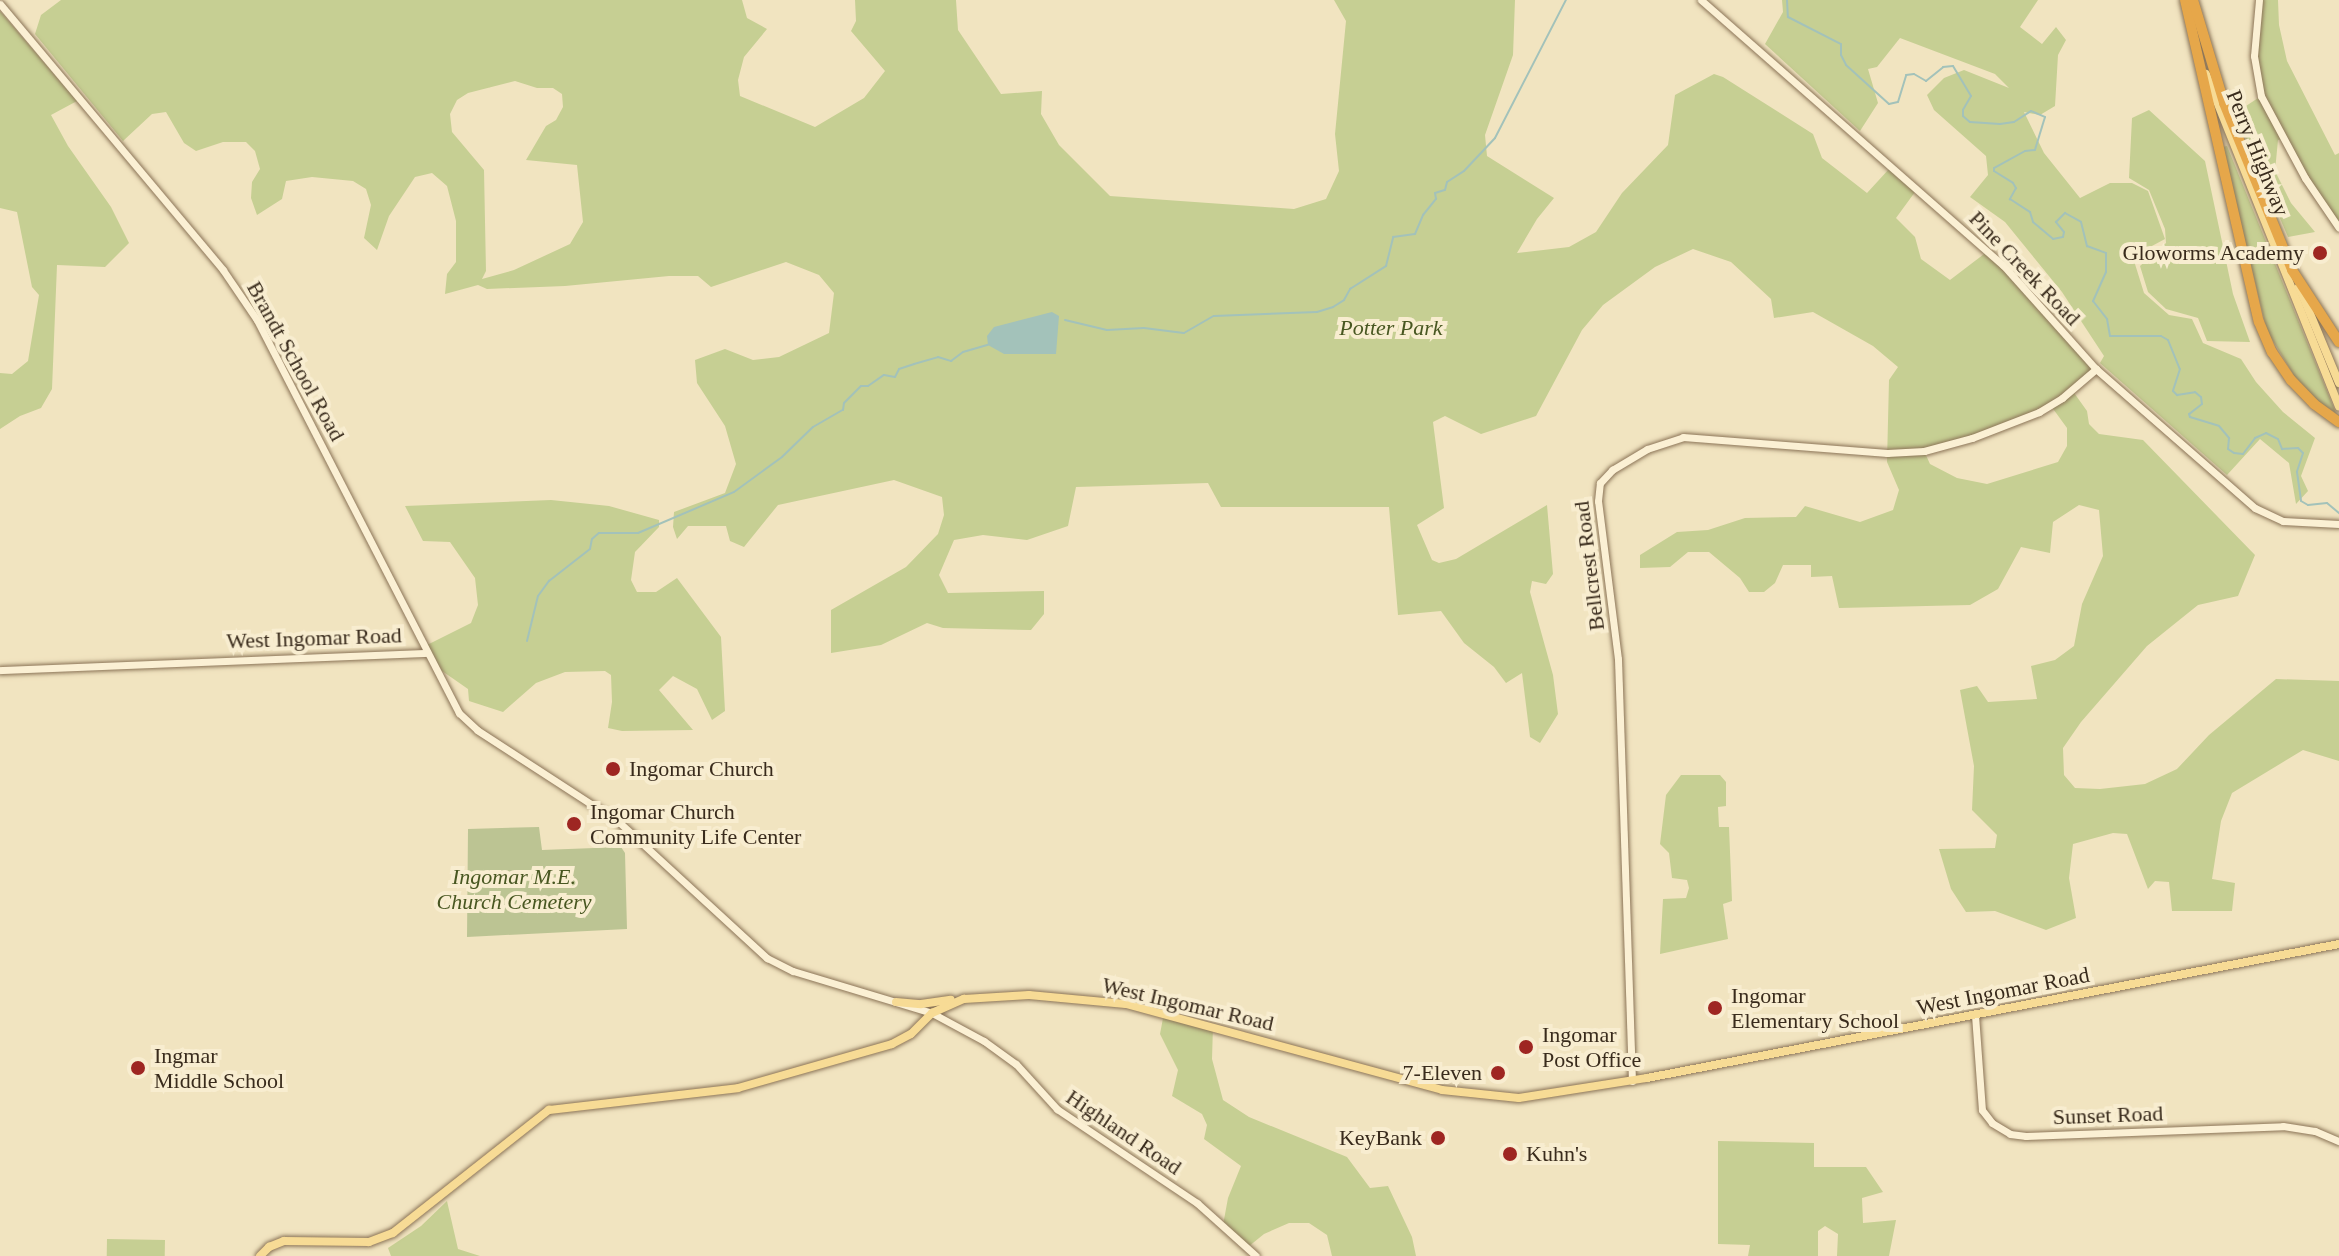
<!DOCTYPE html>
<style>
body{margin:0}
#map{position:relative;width:2339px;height:1256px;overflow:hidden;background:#f1e4c0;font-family:"Times New Roman",serif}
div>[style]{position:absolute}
.green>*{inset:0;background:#c6cf93;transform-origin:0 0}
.cemetery>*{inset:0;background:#bcc493}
.water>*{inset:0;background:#a3c2ba}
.stream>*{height:2px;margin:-1px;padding:0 1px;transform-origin:1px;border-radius:1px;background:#a3c2ba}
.roads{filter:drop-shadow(0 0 2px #8b7457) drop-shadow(0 0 2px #8b7457)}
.minor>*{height:7px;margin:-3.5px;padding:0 3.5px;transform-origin:3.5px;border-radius:3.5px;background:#fbf0d4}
.major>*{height:8px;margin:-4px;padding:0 4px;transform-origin:4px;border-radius:4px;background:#f7db95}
.highway>*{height:10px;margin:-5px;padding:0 5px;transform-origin:5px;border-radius:5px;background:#e6a74a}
.dots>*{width:22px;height:22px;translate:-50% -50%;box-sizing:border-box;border:4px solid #f8edd0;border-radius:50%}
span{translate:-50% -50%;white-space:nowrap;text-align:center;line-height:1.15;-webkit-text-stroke:8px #f8edd0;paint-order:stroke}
.street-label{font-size:22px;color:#392b1c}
.poi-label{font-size:22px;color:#392b1c}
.right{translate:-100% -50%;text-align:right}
.left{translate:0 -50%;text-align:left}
.park-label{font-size:22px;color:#485721;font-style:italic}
</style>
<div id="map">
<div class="green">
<div style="clip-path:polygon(evenodd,61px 0,742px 0,747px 18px,767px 29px,744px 57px,738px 80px,740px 96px,815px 127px,864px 98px,885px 71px,851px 31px,856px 21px,855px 0,956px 0,958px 30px,1001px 94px,1042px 91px,1041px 114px,1059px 145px,1110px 196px,1294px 209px,1326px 199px,1339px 171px,1335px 134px,1346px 21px,1334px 0,1515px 0,1513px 55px,1485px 135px,1487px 156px,1554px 198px,1537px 219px,1517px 253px,1569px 247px,1596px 232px,1622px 193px,1668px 145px,1675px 95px,1714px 74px,1723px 77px,1813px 134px,1822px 158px,1867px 193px,1889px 169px,1915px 192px,1896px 218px,1915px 237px,1921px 259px,1950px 280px,1988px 251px,2096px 369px,2072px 390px,2087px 411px,2089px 424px,2099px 434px,2143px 440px,2255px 555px,2238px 596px,2198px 605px,2147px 646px,2081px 722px,2063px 748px,2064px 775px,2075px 788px,2100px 789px,2145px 784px,2177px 769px,2209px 735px,2276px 679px,2339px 681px,2339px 761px,2303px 750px,2232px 793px,2221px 821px,2212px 879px,2235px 883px,2232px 911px,2172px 911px,2169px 882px,2155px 881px,2148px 889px,2127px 834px,2113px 833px,2073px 844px,2069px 878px,2076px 918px,2046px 930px,1995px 911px,1966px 912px,1951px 889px,1939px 849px,1995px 848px,1997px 835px,1972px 810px,1974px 766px,1960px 690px,1977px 686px,1988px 702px,2037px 699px,2031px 666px,2055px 660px,2074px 646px,2082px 604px,2103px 556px,2099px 510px,2079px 505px,2053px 522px,2050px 553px,2021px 547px,1998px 589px,1970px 605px,1839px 608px,1832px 576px,1811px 577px,1811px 565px,1783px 565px,1775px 583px,1764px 592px,1749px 592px,1740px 578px,1709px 552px,1688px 552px,1670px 567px,1640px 568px,1640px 555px,1677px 532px,1708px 530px,1745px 518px,1796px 517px,1805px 506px,1860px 522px,1893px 510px,1899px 490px,1887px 462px,1889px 380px,1898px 367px,1873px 346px,1813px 312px,1774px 318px,1771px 299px,1731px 262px,1693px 249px,1655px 267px,1603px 305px,1582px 330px,1536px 416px,1481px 434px,1445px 416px,1433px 422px,1444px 508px,1417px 525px,1432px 560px,1439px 563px,1456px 559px,1547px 505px,1553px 574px,1546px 584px,1532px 581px,1530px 592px,1553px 675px,1558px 714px,1540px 743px,1530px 737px,1522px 673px,1506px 683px,1494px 667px,1464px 643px,1441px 611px,1398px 615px,1389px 507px,1221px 507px,1208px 483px,1076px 487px,1068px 526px,1027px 540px,983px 535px,954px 540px,939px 575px,948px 593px,1044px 591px,1044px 614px,1031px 630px,943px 628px,927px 623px,881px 645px,831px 653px,831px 610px,906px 567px,938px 534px,944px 515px,942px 497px,894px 480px,778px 505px,744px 547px,730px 541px,726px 526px,688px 526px,677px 539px,673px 527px,674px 512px,725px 493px,736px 464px,725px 426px,697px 383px,695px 360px,725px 349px,753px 360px,779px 357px,829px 333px,834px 293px,819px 275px,786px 262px,711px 287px,698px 276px,669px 276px,565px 286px,487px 289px,478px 285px,445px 294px,447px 274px,456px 262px,456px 221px,447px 186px,432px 173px,415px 177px,389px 216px,377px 250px,364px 238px,371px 205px,366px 189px,353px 181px,312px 177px,286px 181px,282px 199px,257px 215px,251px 198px,252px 182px,260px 169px,255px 151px,246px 142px,223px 142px,196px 151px,184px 143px,166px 112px,152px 114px,123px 141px,35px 34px,41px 15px,61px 0,515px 81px,537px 88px,553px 88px,562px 94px,563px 107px,556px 120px,546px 126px,526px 160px,577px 165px,583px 222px,570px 244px,514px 270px,482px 279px,486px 271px,484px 170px,452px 132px,450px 114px,457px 100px,468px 93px,515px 81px,61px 0,2051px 406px,2067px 428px,2067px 446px,2058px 462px,1987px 484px,1957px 478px,1930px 464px,1924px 451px,2028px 417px,2051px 406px)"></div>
<div style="clip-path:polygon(1782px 0,2038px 0,2020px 27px,2042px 44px,2056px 27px,2066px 40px,2058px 55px,2055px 106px,2040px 115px,2024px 112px,2044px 153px,2080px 198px,2110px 183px,2132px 183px,2148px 191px,2165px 239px,2150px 247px,2135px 264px,2144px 293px,2169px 315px,2192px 319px,2203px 343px,2241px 359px,2256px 382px,2283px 412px,2315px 438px,2301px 476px,2308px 491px,2296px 504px,2289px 463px,2260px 439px,2227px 475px,2100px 363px,2104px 356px,2062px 292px,2005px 222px,1970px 197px,1988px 175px,1986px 156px,1934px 110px,1927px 95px,1944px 78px,1964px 70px,2009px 88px,1995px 74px,1900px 38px,1877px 67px,1868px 69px,1878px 103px,1860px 131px,1765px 44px,1783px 12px)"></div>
<div style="clip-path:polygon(2259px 0,2278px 0,2279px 25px,2287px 61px,2335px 155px,2339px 153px,2339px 228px,2284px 139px,2278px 140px,2275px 171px,2291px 203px,2315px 232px,2288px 237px,2231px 104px,2228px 93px,2246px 106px,2261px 96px,2256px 78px)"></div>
<div style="clip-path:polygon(0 11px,77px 101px,51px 115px,68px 146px,111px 207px,129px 243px,105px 267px,57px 265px,52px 389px,41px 408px,20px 416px,0 429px,0 373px,12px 374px,28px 361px,39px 295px,32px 287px,17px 212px,0 208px)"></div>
<div style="clip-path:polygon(2149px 110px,2205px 161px,2233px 294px,2250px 342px,2207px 341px,2198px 318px,2166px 309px,2148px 292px,2140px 266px,2166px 243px,2165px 229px,2149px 190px,2129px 178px,2132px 118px)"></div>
<div style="clip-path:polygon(2227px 146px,2336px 413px,2317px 401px,2295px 377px,2267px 331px,2222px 147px)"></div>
<div style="clip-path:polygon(551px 500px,609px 506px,659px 520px,659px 527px,635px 552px,631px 580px,637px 592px,656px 592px,677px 578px,721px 637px,725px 711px,712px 720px,697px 689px,673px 676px,659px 690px,693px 730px,622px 731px,608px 728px,612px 702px,611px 675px,605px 671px,565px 672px,536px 683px,503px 712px,469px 701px,468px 689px,432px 664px,423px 647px,471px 623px,478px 605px,475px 578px,450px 542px,423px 541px,405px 506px)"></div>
<div style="clip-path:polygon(1681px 775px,1720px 775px,1726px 782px,1726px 806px,1718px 807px,1719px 827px,1729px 827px,1732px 901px,1723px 904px,1728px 939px,1660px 954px,1663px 899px,1686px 898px,1689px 888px,1687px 880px,1672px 878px,1669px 853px,1660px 844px,1666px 795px)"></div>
<div style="clip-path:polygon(1164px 1013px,1213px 1026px,1212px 1059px,1223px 1100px,1249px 1117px,1347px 1157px,1370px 1188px,1388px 1186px,1412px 1237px,1416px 1256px,1332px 1256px,1327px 1235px,1309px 1223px,1289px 1223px,1264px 1234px,1248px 1247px,1223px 1225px,1228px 1198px,1241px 1166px,1204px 1139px,1207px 1125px,1202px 1114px,1172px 1096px,1178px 1070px,1160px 1034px)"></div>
<div style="clip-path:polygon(1718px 1141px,1814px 1143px,1814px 1167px,1866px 1167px,1883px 1192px,1862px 1198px,1863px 1223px,1896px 1220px,1889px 1256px,1837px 1256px,1838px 1234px,1825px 1226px,1818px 1231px,1818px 1256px,1748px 1256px,1750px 1245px,1718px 1244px)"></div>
<div style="clip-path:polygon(447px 1201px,458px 1249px,480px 1256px,391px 1256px,388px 1248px,421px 1226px)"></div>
<div style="left:107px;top:1239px;width:58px;height:17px;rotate:1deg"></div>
</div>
<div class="cemetery">
<div style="clip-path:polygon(539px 827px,542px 850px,621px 847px,625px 853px,627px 929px,467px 937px,468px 829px)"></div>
</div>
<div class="water">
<div style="clip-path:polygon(1052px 312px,1059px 316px,1056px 354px,1004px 354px,988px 345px,987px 336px,994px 327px)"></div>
</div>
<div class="stream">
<div style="left:1787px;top:0;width:17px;rotate:87deg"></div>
<div style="left:1788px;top:17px;width:59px;rotate:27deg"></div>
<div style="left:1841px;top:44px;width:11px;rotate:90deg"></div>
<div style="left:1841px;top:55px;width:11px;rotate:63deg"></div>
<div style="left:1846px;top:65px;width:58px;rotate:42.2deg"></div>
<div style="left:1889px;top:104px;width:9px;rotate:-13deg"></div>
<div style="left:1898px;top:102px;width:28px;rotate:-73deg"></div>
<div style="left:1906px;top:75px;width:8px;rotate:-7deg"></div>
<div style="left:1914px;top:74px;width:14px;rotate:30deg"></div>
<div style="left:1926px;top:81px;width:22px;rotate:-39deg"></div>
<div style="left:1943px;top:67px;width:10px;rotate:-6deg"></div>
<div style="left:1953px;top:66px;width:35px;rotate:59deg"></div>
<div style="left:1971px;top:96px;width:16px;rotate:120deg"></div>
<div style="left:1963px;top:110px;width:6px;rotate:90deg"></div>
<div style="left:1963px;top:116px;width:9px;rotate:41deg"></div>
<div style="left:1970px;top:122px;width:30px;rotate:4deg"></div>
<div style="left:2000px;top:124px;width:14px;rotate:-8deg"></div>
<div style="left:2014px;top:122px;width:20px;rotate:-33deg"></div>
<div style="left:2031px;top:111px;width:15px;rotate:23deg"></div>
<div style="left:2045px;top:117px;width:34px;rotate:107deg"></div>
<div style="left:2035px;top:150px;width:10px;rotate:174deg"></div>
<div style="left:2025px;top:151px;width:35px;rotate:151deg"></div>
<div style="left:1994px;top:168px;width:3px;rotate:90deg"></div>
<div style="left:1994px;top:171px;width:22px;rotate:32deg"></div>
<div style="left:2013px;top:183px;width:6px;rotate:59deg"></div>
<div style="left:2016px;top:188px;width:13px;rotate:119deg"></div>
<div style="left:2010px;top:199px;width:24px;rotate:33deg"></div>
<div style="left:2030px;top:212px;width:10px;rotate:73deg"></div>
<div style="left:2033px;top:222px;width:26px;rotate:40deg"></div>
<div style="left:2053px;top:239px;width:10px;rotate:-11deg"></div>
<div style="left:2063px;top:237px;width:5px;rotate:-79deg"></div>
<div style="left:2064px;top:232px;width:13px;rotate:-129deg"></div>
<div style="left:2056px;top:222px;width:13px;rotate:-45deg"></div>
<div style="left:2065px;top:213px;width:18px;rotate:29deg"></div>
<div style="left:2081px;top:222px;width:25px;rotate:76deg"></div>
<div style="left:2087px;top:246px;width:20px;rotate:20deg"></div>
<div style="left:2106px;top:253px;width:19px;rotate:90deg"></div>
<div style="left:2106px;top:272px;width:32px;rotate:114deg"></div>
<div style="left:2093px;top:301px;width:23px;rotate:52deg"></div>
<div style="left:2107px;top:319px;width:17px;rotate:80deg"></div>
<div style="left:2110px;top:336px;width:51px"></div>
<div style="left:2161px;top:336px;width:8px;rotate:30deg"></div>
<div style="left:2168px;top:340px;width:31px;rotate:68deg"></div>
<div style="left:2180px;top:369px;width:23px;rotate:108deg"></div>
<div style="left:2173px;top:391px;width:6px;rotate:45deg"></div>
<div style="left:2177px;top:395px;width:18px;rotate:-9deg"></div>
<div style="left:2195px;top:392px;width:8px;rotate:40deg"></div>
<div style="left:2201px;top:397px;width:7px;rotate:82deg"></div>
<div style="left:2202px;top:404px;width:16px;rotate:142deg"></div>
<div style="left:2189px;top:414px;width:3px;rotate:72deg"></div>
<div style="left:2190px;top:417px;width:30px;rotate:17deg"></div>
<div style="left:2219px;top:426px;width:16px;rotate:50deg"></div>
<div style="left:2229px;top:438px;width:11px;rotate:95deg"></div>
<div style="left:2228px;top:449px;width:7px;rotate:34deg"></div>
<div style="left:2234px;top:453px;width:9px;rotate:6deg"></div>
<div style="left:2243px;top:454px;width:20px;rotate:-53deg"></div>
<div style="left:2255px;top:438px;width:12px;rotate:-24deg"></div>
<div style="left:2266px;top:433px;width:13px;rotate:27deg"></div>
<div style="left:2278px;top:439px;width:11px;rotate:68deg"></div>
<div style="left:2282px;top:449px;width:16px;rotate:-4deg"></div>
<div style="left:2298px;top:448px;width:7px;rotate:45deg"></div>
<div style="left:2303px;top:453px;width:20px;rotate:108deg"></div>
<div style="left:2297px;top:472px;width:29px;rotate:82deg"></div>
<div style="left:2301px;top:501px;width:8px;rotate:30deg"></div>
<div style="left:2308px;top:505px;width:19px;rotate:-6deg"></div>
<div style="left:2327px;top:503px;width:16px;rotate:40deg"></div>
<div style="left:1065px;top:320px;width:43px;rotate:13.4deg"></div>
<div style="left:1107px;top:330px;width:37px;rotate:-3deg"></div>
<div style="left:1144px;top:328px;width:40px;rotate:7.1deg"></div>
<div style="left:1184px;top:333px;width:34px;rotate:-30deg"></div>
<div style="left:1214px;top:316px;width:103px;rotate:-2.2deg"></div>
<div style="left:1317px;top:312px;width:17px;rotate:-17deg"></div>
<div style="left:1333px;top:307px;width:13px;rotate:-32deg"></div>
<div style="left:1344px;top:300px;width:13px;rotate:-61deg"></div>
<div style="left:1350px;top:289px;width:43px;rotate:-32.6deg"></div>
<div style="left:1386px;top:266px;width:30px;rotate:-76deg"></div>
<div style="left:1393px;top:237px;width:22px;rotate:-8deg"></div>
<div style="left:1415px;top:234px;width:21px;rotate:-67deg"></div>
<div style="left:1423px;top:215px;width:21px;rotate:-51deg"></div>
<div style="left:1436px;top:199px;width:6px;rotate:-99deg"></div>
<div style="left:1435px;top:193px;width:10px;rotate:-17deg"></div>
<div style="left:1445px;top:190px;width:8px;rotate:-76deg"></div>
<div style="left:1447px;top:182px;width:20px;rotate:-33deg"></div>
<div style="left:1464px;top:171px;width:45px;rotate:-46.8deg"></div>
<div style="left:1495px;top:138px;width:155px;rotate:-62.8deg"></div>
<div style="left:527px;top:641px;width:46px;rotate:-76.3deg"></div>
<div style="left:538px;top:596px;width:19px;rotate:-54deg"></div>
<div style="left:549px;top:581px;width:52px;rotate:-38deg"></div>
<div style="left:590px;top:549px;width:10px;rotate:-79deg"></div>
<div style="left:592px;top:539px;width:9px;rotate:-41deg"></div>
<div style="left:599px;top:533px;width:39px"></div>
<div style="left:638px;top:533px;width:104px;rotate:-23.1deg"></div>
<div style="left:734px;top:492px;width:59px;rotate:-36.1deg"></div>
<div style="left:782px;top:457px;width:43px;rotate:-44.1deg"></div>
<div style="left:813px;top:427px;width:34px;rotate:-30deg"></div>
<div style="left:843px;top:410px;width:7px;rotate:-82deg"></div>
<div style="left:844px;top:403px;width:24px;rotate:-45deg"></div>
<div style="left:861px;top:386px;width:7px"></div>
<div style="left:868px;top:386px;width:19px;rotate:-35deg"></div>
<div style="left:884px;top:375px;width:11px;rotate:10deg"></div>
<div style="left:895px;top:377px;width:9px;rotate:-63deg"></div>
<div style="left:899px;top:369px;width:16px;rotate:-18deg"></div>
<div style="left:914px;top:364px;width:25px;rotate:-16deg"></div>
<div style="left:938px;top:357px;width:14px;rotate:17deg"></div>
<div style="left:951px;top:361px;width:15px;rotate:-37deg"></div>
<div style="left:963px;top:352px;width:26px;rotate:-16deg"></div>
</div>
<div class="roads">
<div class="minor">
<div style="left:1701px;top:0;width:402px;rotate:41.3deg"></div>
<div style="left:2003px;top:265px;width:140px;rotate:48.2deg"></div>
<div style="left:2096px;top:369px;width:211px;rotate:41.2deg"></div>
<div style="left:2255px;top:508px;width:31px;rotate:25deg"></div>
<div style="left:2283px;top:521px;width:56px;rotate:3.1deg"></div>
<div style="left:2259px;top:0;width:56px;rotate:95.1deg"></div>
<div style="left:2254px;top:56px;width:41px;rotate:80.1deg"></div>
<div style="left:2261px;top:96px;width:93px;rotate:61.8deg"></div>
<div style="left:2305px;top:178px;width:60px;rotate:55.8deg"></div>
<div style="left:0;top:4px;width:347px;rotate:50deg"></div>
<div style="left:223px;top:270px;width:60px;rotate:55.8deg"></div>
<div style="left:257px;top:320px;width:442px;rotate:62.8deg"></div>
<div style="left:459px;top:713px;width:25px;rotate:43deg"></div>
<div style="left:477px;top:730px;width:171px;rotate:33deg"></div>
<div style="left:620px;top:823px;width:200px;rotate:42.6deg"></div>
<div style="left:767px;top:958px;width:29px;rotate:27deg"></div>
<div style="left:793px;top:971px;width:145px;rotate:16.8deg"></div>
<div style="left:932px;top:1013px;width:59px;rotate:28.3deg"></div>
<div style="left:984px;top:1041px;width:39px;rotate:36deg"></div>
<div style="left:1016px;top:1064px;width:61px;rotate:47.7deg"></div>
<div style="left:1057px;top:1109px;width:169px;rotate:33.9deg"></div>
<div style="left:1197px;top:1203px;width:79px;rotate:41.9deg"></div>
<div style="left:0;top:670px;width:427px;rotate:-2.3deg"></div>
<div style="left:1975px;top:1015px;width:95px;rotate:85.8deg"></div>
<div style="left:1982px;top:1110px;width:16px;rotate:52deg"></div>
<div style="left:1992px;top:1123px;width:21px;rotate:31deg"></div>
<div style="left:2010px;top:1134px;width:16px;rotate:7deg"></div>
<div style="left:2026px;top:1136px;width:257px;rotate:-2.2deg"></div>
<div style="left:2283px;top:1126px;width:32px;rotate:9deg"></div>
<div style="left:2315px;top:1131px;width:26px;rotate:23deg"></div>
<div style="left:1632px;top:1081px;width:422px;rotate:-91.9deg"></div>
<div style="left:1618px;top:659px;width:159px;rotate:-97.2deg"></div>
<div style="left:1598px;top:501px;width:18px;rotate:-84deg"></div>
<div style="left:1600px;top:483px;width:18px;rotate:-47deg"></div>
<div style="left:1612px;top:470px;width:41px;rotate:-31deg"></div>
<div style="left:1647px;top:449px;width:38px;rotate:-18deg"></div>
<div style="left:1683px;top:437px;width:205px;rotate:4.5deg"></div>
<div style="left:1887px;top:453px;width:37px;rotate:-3deg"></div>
<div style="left:1924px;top:451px;width:50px;rotate:-15.2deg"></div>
<div style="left:1972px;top:438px;width:72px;rotate:-21.2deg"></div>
<div style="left:2039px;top:412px;width:27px;rotate:-31deg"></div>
<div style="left:2062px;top:398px;width:45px;rotate:-40.5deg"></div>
</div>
<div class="major">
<div style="left:2206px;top:74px;width:358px;rotate:68.2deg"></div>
<div style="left:2299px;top:287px;width:104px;rotate:67.4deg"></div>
<div style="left:896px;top:1002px;width:25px;rotate:5deg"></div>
<div style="left:921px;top:1004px;width:30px;rotate:-8deg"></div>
<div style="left:260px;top:1256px;width:13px;rotate:-45deg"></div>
<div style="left:269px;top:1247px;width:16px;rotate:-22deg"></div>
<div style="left:284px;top:1241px;width:85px;rotate:0.7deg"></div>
<div style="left:369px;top:1242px;width:26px;rotate:-21deg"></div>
<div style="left:393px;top:1233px;width:199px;rotate:-38.3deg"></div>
<div style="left:549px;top:1110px;width:190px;rotate:-6.6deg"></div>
<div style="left:738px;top:1088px;width:160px;rotate:-15.9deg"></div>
<div style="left:892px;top:1044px;width:21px;rotate:-28deg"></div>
<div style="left:911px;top:1034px;width:30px;rotate:-45deg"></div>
<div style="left:932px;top:1013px;width:35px;rotate:-24deg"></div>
<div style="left:964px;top:999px;width:65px;rotate:-3.5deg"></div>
<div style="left:1029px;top:995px;width:97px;rotate:5.3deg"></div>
<div style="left:1126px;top:1004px;width:327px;rotate:15.2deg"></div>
<div style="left:1442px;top:1090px;width:77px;rotate:5.9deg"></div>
<div style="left:1519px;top:1098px;width:130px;rotate:-8.9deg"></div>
<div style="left:1647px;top:1078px;width:705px;rotate:-10.96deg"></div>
</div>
<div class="highway">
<div style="left:2185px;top:0;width:330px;rotate:77.1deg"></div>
<div style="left:2259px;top:322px;width:33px;rotate:67deg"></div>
<div style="left:2272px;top:352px;width:34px;rotate:56deg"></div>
<div style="left:2291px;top:380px;width:33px;rotate:46deg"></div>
<div style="left:2314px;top:404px;width:31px;rotate:36deg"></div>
<div style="left:2193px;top:0;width:108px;rotate:73.2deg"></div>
<div style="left:2224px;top:103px;width:180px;rotate:67.8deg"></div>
<div style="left:2292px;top:270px;width:86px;rotate:56.9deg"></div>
</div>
</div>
<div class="dots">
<div style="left:2320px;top:253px;background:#9e2622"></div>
<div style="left:613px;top:769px;background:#9e2622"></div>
<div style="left:574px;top:824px;background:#9e2622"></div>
<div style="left:1715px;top:1008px;background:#9e2622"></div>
<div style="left:1526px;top:1047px;background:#9e2622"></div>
<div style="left:138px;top:1068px;background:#9e2622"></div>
<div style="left:1498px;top:1073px;background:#9e2622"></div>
<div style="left:1438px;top:1138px;background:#9e2622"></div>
<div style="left:1510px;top:1154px;background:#9e2622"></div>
</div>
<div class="street-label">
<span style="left:2258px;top:153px;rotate:68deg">Perry Highway</span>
<span style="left:2025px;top:268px;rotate:46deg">Pine Creek Road</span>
<span style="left:296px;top:361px;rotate:61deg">Brandt School Road</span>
<span style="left:1589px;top:566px;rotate:-97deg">Bellcrest Road</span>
<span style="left:314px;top:638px;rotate:-2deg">West Ingomar Road</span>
<span style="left:2003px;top:991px;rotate:-11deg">West Ingomar Road</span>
<span style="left:1188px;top:1004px;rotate:13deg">West Ingomar Road</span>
<span style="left:2108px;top:1115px;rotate:-2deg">Sunset Road</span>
<span style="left:1124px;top:1132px;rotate:34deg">Highland Road</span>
</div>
<div class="poi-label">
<span class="right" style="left:2304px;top:253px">Gloworms Academy</span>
<span class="left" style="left:629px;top:769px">Ingomar Church</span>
<span class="left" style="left:590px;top:824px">Ingomar Church<br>Community Life Center</span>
<span class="left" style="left:1731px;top:1008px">Ingomar<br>Elementary School</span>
<span class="left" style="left:1542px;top:1047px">Ingomar<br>Post Office</span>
<span class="left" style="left:154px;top:1068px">Ingmar<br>Middle School</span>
<span class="right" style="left:1482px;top:1073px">7-Eleven</span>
<span class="right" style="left:1422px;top:1138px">KeyBank</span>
<span class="left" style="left:1526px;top:1154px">Kuhn's</span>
</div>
<div class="park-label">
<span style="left:1391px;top:328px">Potter Park</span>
<span style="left:514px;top:889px">Ingomar M.E.<br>Church Cemetery</span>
</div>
</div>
